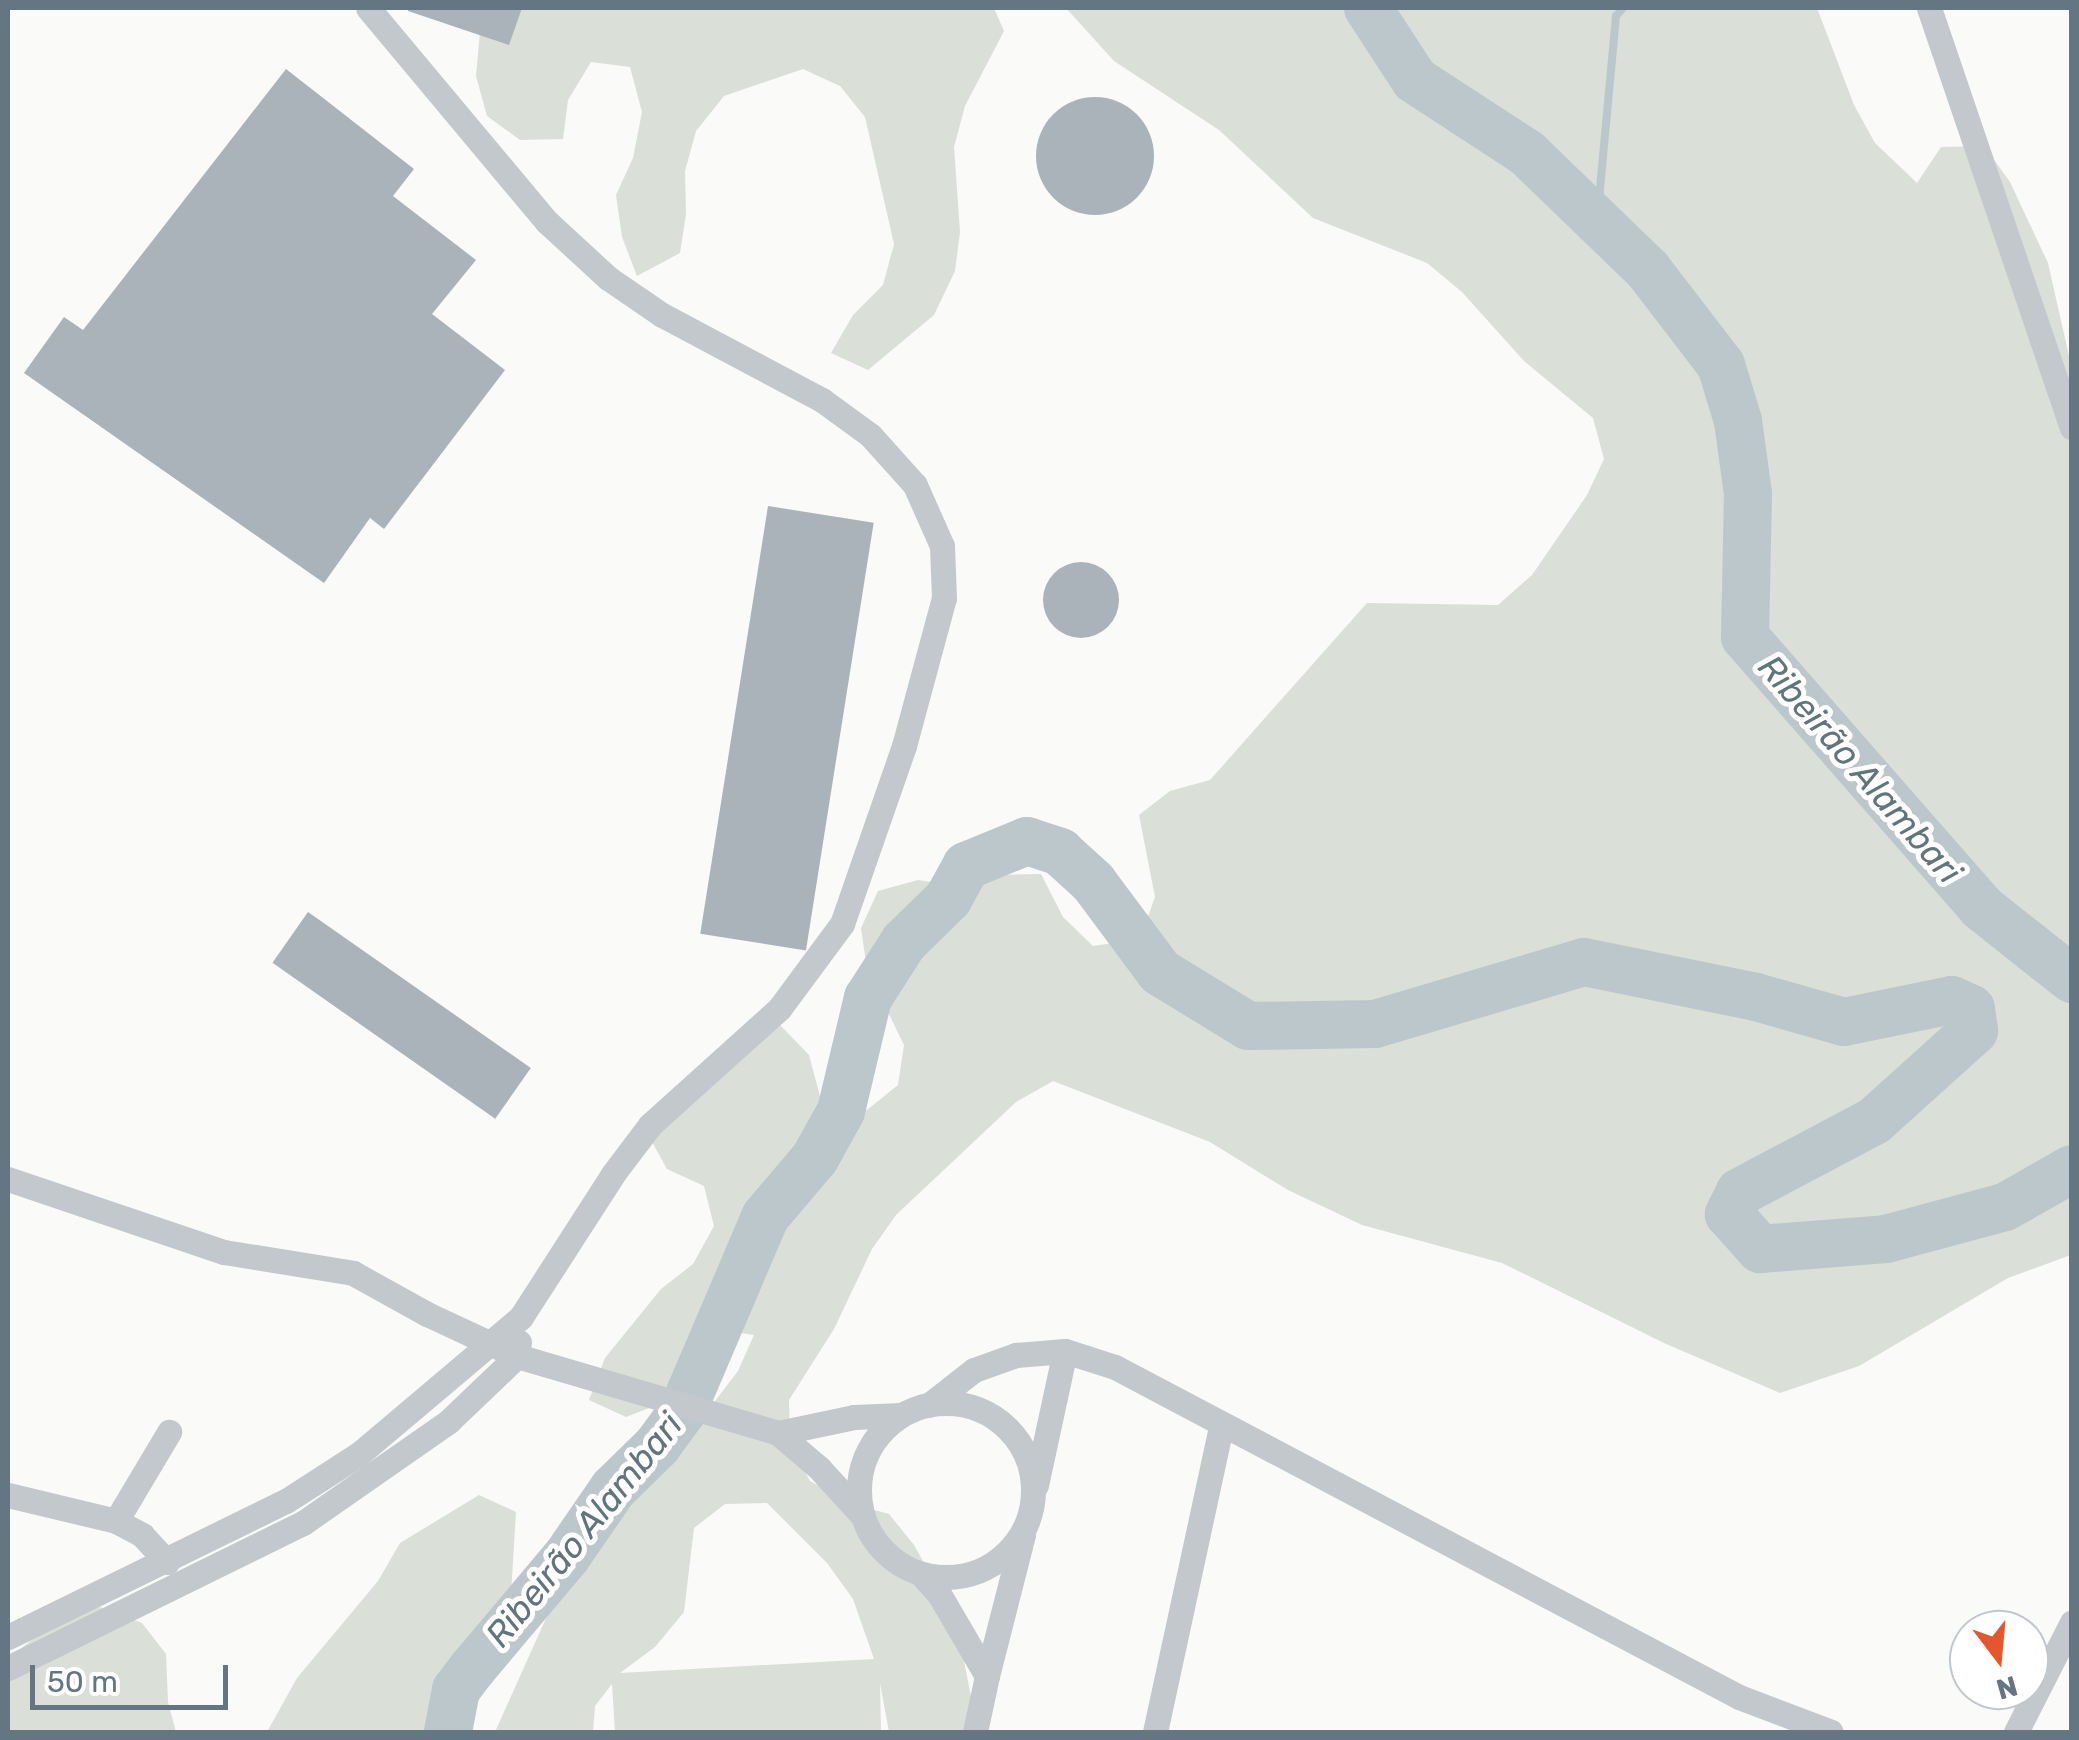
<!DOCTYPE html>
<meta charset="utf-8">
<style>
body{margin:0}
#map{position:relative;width:2079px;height:1740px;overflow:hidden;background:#fafaf8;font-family:Rubik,sans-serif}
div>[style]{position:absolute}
.green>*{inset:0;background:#dadfd7}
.stream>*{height:8px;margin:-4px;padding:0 4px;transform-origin:4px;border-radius:4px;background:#bbc7cb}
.river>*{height:48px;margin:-24px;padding:0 24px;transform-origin:24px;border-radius:24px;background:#bbc7cb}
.building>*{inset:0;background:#aab3b9;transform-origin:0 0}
.round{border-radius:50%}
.minor>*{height:25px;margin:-12.5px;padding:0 12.5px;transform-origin:12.5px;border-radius:12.5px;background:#c3c8cc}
.minor>.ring{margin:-12.5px;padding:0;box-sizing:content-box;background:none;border:25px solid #c3c8cc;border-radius:50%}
span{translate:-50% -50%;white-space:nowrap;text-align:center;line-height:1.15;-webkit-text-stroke:10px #fff;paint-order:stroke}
.water-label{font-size:35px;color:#60757c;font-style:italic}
.frame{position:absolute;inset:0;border:10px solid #657683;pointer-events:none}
.north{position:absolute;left:1949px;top:1610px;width:100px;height:100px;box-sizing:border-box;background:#fff;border:2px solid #c1c8cd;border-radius:50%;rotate:164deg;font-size:28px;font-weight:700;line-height:40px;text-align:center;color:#657683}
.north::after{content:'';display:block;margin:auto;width:35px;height:45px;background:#e4572e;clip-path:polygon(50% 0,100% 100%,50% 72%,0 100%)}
.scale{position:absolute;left:30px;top:1665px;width:198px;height:45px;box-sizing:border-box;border:5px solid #657683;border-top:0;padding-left:12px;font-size:30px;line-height:35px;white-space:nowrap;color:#657683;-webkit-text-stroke:8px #fff;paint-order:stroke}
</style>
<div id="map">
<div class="green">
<div style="clip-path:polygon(514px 8px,994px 8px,1004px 31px,965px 106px,954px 147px,960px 232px,955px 271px,934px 315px,868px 370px,831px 353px,853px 315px,883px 285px,894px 244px,865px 117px,840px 86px,803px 69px,724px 96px,696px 131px,685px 171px,686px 214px,680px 253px,637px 276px,622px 237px,616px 195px,633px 158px,642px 112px,630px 67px,591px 62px,568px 100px,563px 139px,520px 140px,487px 116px,476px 76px,480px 32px)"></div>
<div style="clip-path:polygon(evenodd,1066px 8px,1817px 8px,1854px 105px,1875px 143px,1917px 183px,1941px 147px,1984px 146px,2010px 182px,2048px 263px,2071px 365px,2071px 1255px,2008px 1278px,1859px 1366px,1780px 1393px,1664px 1343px,1502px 1263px,1362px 1225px,1288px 1190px,1210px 1142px,1053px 1081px,1016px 1102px,896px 1215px,872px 1249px,834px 1329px,789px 1400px,790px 1443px,810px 1481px,849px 1503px,889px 1514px,914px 1545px,956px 1620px,972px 1702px,966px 1732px,889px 1732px,880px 1683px,881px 1732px,615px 1732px,612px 1684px,595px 1706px,593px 1732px,495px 1732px,569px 1567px,591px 1529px,655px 1463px,686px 1439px,738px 1371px,754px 1335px,715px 1329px,670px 1400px,626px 1417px,589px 1400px,605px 1358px,661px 1289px,693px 1264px,714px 1226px,704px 1186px,667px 1169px,646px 1131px,780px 1025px,809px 1055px,821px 1100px,867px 1110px,898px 1085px,904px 1045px,867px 969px,861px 928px,878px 891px,918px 880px,958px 886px,998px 875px,1041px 874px,1063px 917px,1093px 946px,1140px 939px,1155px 897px,1139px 815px,1170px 791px,1210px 780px,1367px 603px,1498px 605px,1532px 575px,1587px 495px,1604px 459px,1593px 418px,1524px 361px,1462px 292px,1427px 263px,1313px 218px,1219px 130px,1114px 61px,1066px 8px,767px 1503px,827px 1563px,853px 1599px,874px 1659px,620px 1673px,655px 1647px,684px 1612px,694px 1528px,725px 1504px,767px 1503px)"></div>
<div style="clip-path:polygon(479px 1495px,516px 1512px,511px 1594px,501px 1634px,477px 1668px,460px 1705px,437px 1732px,267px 1732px,297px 1678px,378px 1581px,400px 1543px)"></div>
<div style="clip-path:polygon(100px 1607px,142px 1623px,166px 1654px,168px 1702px,176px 1732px,8px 1732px,8px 1659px,59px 1618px)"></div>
</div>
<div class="stream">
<div style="left:1597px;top:221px;width:206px;rotate:-84.7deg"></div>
<div style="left:1616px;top:16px;width:11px;rotate:-49deg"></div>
</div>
<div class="river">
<div style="left:1368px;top:8px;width:86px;rotate:56.9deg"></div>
<div style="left:1415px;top:80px;width:134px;rotate:33.1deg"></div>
<div style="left:1527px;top:153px;width:168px;rotate:44deg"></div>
<div style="left:1648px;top:270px;width:120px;rotate:52.5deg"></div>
<div style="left:1721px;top:365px;width:59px;rotate:73.1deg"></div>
<div style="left:1738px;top:421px;width:74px;rotate:82.2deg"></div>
<div style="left:1748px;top:494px;width:143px;rotate:91.2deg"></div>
<div style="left:1745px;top:637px;width:359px;rotate:48.8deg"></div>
<div style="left:1981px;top:907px;width:116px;rotate:38.4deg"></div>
<div style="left:448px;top:1732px;width:43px;rotate:-79.2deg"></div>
<div style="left:456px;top:1690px;width:25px;rotate:-53deg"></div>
<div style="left:471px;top:1670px;width:149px;rotate:-49.9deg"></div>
<div style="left:567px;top:1556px;width:81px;rotate:-55.5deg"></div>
<div style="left:613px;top:1489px;width:62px;rotate:-44.3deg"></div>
<div style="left:657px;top:1446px;width:42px;rotate:-53.7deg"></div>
<div style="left:682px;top:1412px;width:212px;rotate:-66.9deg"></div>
<div style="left:765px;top:1217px;width:77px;rotate:-49.7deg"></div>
<div style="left:815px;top:1158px;width:54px;rotate:-61deg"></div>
<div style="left:841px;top:1111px;width:116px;rotate:-76.6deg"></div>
<div style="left:868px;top:998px;width:67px;rotate:-57.3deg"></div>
<div style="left:904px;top:942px;width:62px;rotate:-44.3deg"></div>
<div style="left:948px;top:899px;width:38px;rotate:-61deg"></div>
<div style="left:966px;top:866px;width:66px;rotate:-22.3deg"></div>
<div style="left:1027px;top:841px;width:35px;rotate:18deg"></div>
<div style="left:1060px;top:852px;width:45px;rotate:42.3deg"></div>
<div style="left:1093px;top:882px;width:112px;rotate:53.3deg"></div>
<div style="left:1160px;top:972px;width:103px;rotate:31.5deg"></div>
<div style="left:1248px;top:1026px;width:127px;rotate:-0.9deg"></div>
<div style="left:1375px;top:1024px;width:218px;rotate:-16.5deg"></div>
<div style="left:1584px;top:962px;width:176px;rotate:11.5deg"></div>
<div style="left:1756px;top:997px;width:91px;rotate:15.9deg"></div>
<div style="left:1844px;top:1022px;width:110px;rotate:-11.5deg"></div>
<div style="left:1952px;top:1000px;width:21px;rotate:25deg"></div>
<div style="left:1971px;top:1009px;width:22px;rotate:82deg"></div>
<div style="left:1974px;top:1031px;width:135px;rotate:138deg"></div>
<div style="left:1874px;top:1121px;width:152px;rotate:152.1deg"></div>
<div style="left:1740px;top:1192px;width:25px;rotate:117deg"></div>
<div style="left:1729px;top:1214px;width:47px;rotate:48.5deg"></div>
<div style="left:1760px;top:1249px;width:126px;rotate:-4.5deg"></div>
<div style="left:1886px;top:1239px;width:123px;rotate:-15.1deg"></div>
<div style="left:2005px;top:1207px;width:77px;rotate:-29.6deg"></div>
</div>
<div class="building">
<div style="clip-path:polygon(408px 8px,522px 8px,509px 45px,408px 11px)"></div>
<div style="clip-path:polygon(286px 69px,414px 169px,393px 196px,476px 260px,432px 314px,505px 370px,384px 529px,370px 518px,324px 583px,24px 373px,64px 317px,83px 330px)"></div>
<div class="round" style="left:1036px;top:97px;width:118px;height:118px"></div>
<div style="left:768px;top:506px;width:107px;height:433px;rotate:9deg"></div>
<div class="round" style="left:1043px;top:562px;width:76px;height:76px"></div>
<div style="left:308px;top:912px;width:272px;height:62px;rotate:35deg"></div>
</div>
<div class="minor">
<div style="left:1929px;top:8px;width:443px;rotate:71.2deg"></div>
<div style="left:8px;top:1179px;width:228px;rotate:18.7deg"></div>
<div style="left:224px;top:1252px;width:131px;rotate:9.2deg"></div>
<div style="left:353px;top:1273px;width:85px;rotate:29deg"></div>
<div style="left:427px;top:1314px;width:99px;rotate:25deg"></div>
<div style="left:517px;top:1356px;width:272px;rotate:16.4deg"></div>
<div style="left:778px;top:1433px;width:54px;rotate:40.5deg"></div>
<div style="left:819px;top:1468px;width:64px;rotate:47.5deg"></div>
<div class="ring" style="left:859px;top:1403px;width:149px;height:149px"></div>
<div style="left:929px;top:1405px;width:57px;rotate:-37.9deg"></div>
<div style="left:974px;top:1370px;width:45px;rotate:-19.7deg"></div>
<div style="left:1016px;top:1355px;width:49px;rotate:-4.7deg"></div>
<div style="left:1065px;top:1351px;width:52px;rotate:17.7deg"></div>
<div style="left:1115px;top:1367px;width:706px;rotate:27.87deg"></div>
<div style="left:1739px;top:1697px;width:98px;rotate:20.8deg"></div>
<div style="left:778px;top:1433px;width:78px;rotate:-11.9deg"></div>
<div style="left:854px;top:1417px;width:47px;rotate:-2.4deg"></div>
<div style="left:1036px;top:1485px;width:137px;rotate:-77.8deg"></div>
<div style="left:8px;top:1495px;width:111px;rotate:13.5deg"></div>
<div style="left:116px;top:1521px;width:30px;rotate:28deg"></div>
<div style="left:142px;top:1535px;width:37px;rotate:47deg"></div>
<div style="left:116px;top:1521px;width:104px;rotate:-59.2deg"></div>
<div style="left:921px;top:1574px;width:27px;rotate:48deg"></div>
<div style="left:939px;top:1594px;width:95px;rotate:59.7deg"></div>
<div style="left:987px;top:1676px;width:57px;rotate:102.1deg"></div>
<div style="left:8px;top:1637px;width:309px;rotate:-26.1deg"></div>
<div style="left:286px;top:1501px;width:87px;rotate:-32.8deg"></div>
<div style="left:359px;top:1454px;width:212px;rotate:-40.2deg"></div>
<div style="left:521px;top:1317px;width:170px;rotate:-57.2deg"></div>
<div style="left:613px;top:1174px;width:61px;rotate:-52.9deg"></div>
<div style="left:650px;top:1125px;width:173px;rotate:-42deg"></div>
<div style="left:779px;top:1009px;width:106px;rotate:-53.5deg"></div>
<div style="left:842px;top:924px;width:188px;rotate:-70.8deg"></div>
<div style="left:904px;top:746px;width:153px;rotate:-74.9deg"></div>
<div style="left:944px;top:598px;width:52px;rotate:-92.2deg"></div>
<div style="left:942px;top:546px;width:67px;rotate:-113.9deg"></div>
<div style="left:915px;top:485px;width:67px;rotate:-132deg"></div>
<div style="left:870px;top:435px;width:59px;rotate:-143.9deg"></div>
<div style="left:822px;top:400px;width:181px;rotate:-152deg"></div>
<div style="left:662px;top:315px;width:65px;rotate:-145.6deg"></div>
<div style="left:608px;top:278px;width:83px;rotate:-137.4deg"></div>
<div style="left:547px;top:222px;width:279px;rotate:-129.9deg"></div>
<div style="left:8px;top:1668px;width:329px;rotate:-26.2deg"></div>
<div style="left:303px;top:1523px;width:178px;rotate:-34.9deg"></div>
<div style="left:449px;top:1421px;width:94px;rotate:-43.7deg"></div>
<div style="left:517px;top:1356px;width:14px;rotate:-82deg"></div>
<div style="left:987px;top:1676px;width:146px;rotate:-75.7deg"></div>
<div style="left:1155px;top:1732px;width:312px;rotate:-77.8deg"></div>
<div style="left:2016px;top:1732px;width:123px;rotate:-63deg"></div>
</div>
<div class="water-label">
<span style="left:1860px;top:769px;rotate:49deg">Ribeirão Alambari</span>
<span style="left:584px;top:1530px;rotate:-51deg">Ribeirão Alambari</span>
</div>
<div class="frame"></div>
<div class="north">N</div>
<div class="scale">50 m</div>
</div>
